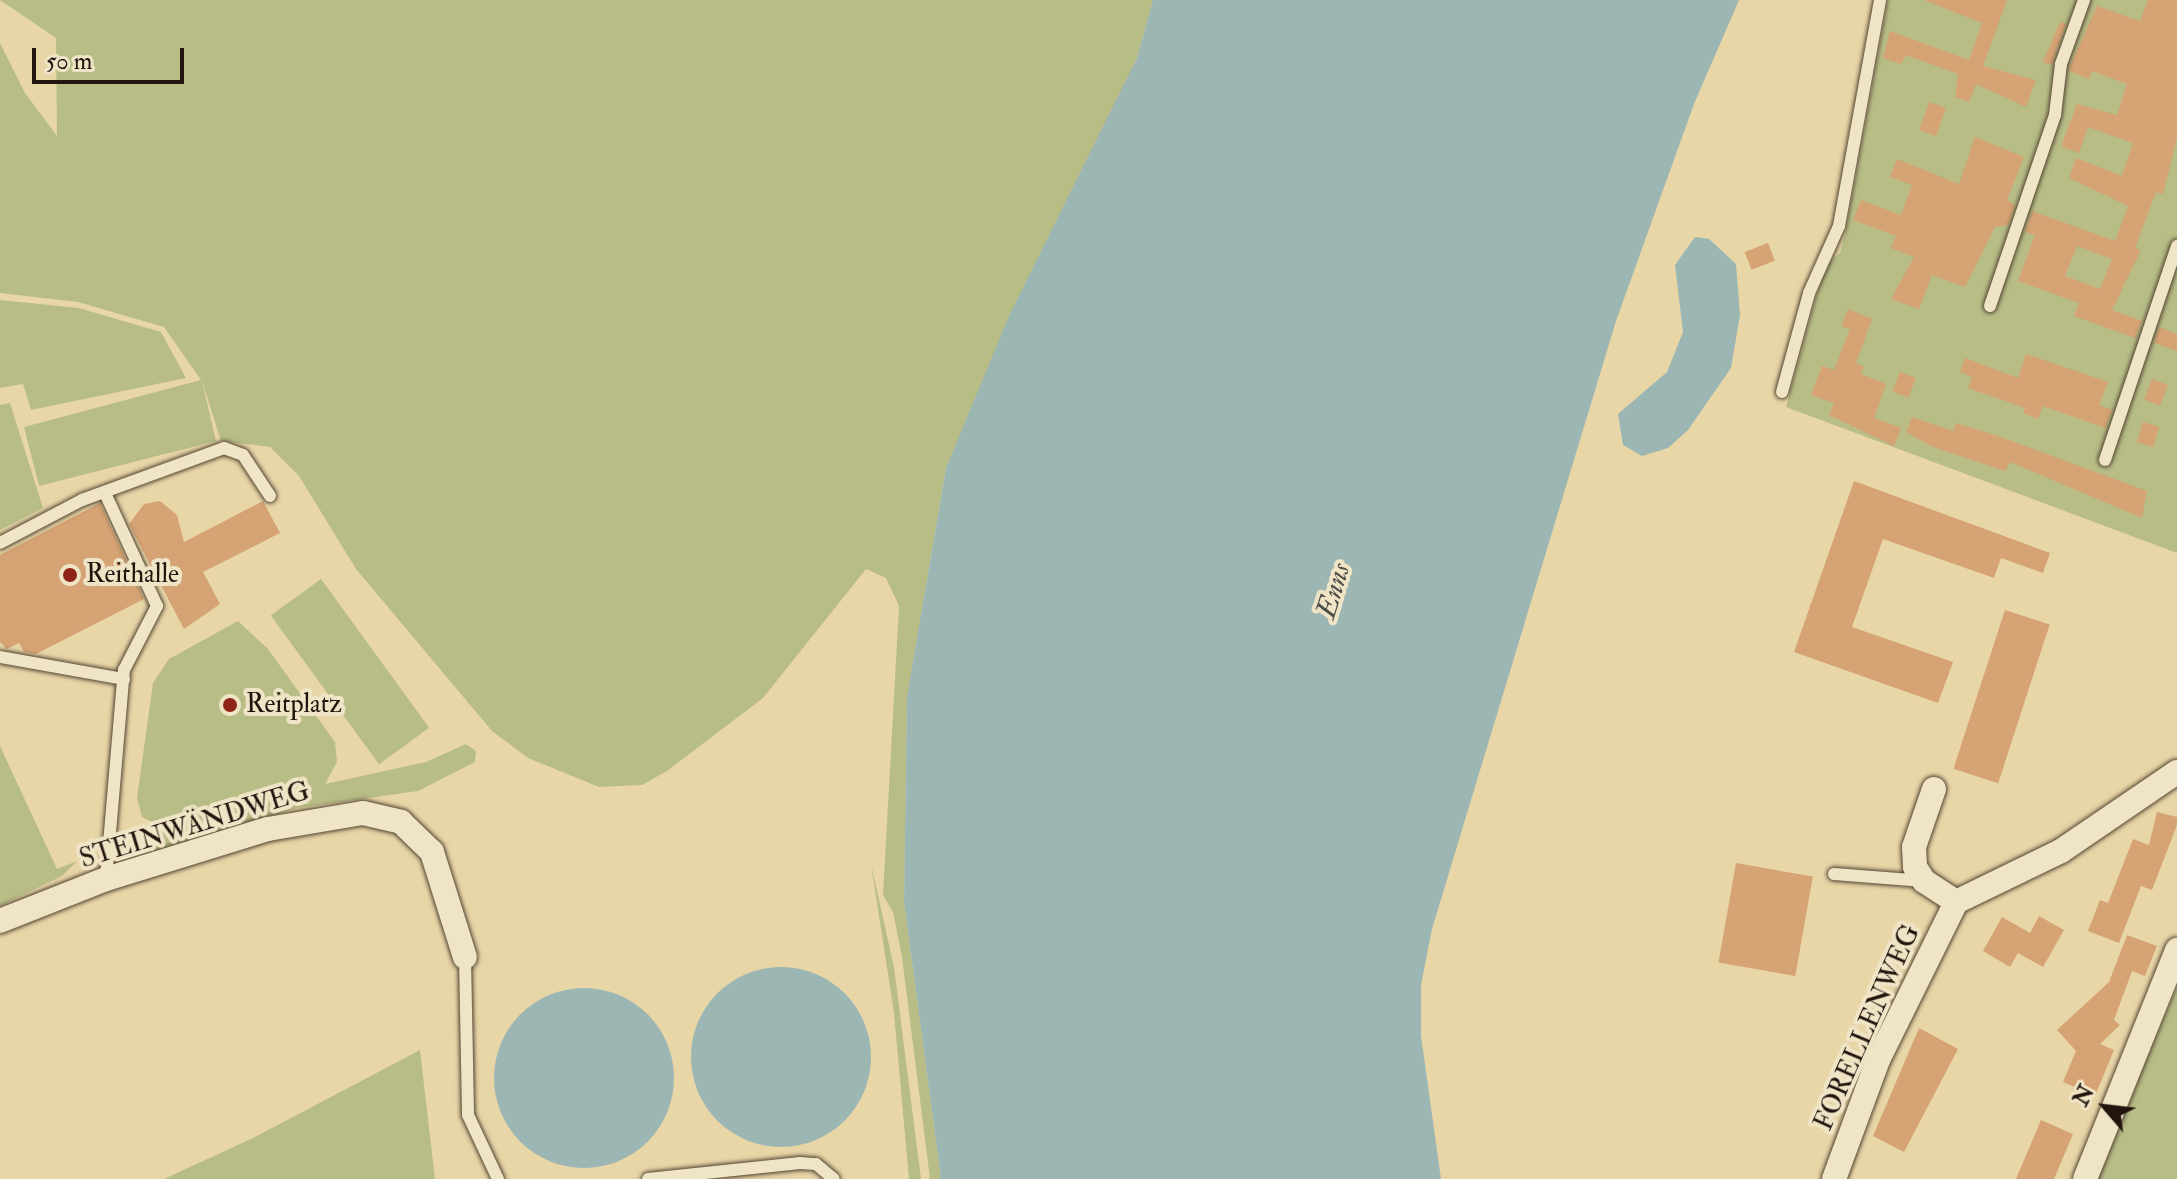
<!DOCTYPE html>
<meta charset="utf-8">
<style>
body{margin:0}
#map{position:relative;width:2177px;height:1179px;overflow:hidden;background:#e8d6a7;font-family:"IM FELL Double Pica",serif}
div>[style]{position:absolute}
.green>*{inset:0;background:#b8bd86;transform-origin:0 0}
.water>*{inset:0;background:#9cb6b4}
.round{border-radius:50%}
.building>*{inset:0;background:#d5a374;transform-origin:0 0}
.roads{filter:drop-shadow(0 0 2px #534534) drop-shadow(0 0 2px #534534)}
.lane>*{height:12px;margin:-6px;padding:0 6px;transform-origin:6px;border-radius:6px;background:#f0e4c6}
.street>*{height:24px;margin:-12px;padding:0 12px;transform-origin:12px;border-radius:12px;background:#f0e4c6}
.dots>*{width:22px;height:22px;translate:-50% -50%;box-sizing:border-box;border:4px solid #f0e4c6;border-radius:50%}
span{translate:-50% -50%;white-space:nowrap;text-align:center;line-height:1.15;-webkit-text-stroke:8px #f0e4c6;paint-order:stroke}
.poi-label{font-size:26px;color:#21150e}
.left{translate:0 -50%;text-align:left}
.street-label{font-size:26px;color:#21150e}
.water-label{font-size:28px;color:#4c4d48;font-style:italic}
.north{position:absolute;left:2065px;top:1067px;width:80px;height:80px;-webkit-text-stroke:6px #f0e4c6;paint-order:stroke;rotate:298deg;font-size:22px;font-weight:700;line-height:32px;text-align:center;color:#21150e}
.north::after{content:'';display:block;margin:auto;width:28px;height:36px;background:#21150e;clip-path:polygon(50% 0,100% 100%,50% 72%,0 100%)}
.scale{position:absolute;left:32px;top:48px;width:152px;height:36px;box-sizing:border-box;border:4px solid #21150e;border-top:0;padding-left:10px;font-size:24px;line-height:28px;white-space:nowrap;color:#21150e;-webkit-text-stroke:6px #f0e4c6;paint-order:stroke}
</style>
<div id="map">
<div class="green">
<div style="clip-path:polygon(0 0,1153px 0,1137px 58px,946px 468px,907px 696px,904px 902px,941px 1179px,930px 1179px,902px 957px,893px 912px,883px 895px,899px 606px,886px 578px,866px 569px,763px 698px,667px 771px,642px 785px,599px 787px,528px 758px,492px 731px,356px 569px,299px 476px,270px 447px,221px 441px,202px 381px,216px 441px,39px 486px,24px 427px,201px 380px,164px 327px,78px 302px,0 293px,0 43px,25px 93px,57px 136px,56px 38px)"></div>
<div style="clip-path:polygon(1888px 0,2177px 0,2177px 553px,1786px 407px,1825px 265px,1840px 253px,1846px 230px)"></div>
<div style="clip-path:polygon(0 300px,79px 308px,161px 332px,186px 378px,31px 410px,23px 384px,0 388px)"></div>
<div style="clip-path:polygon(10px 403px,43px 508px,0 530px,0 405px)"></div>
<div style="left:321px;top:579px;width:184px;height:62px;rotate:54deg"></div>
<div style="clip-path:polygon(238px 621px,268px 649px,335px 742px,337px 762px,325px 784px,426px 762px,466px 744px,476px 751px,475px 762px,418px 791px,297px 808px,120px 865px,120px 849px,169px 830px,142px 817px,137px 798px,153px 683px,169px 659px)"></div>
<div style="clip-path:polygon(0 746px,57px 869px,77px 861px,62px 876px,0 906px)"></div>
<div style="clip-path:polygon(871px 864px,894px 967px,921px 1179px,909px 1179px,894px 1013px)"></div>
<div style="clip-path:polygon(2177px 987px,2177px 1179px,2098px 1179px,2151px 1048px)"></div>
<div style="clip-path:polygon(420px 1050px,435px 1179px,164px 1179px,253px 1138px)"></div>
</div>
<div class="water">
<div style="clip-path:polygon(1153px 0,1739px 0,1694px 104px,1616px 321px,1432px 929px,1421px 985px,1421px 1036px,1441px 1179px,941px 1179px,904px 902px,907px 696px,946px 468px,1009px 316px,1137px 58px)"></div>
<div style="clip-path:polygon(1695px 237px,1709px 239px,1736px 264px,1740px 315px,1731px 368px,1688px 430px,1668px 448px,1642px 456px,1623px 445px,1618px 414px,1667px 372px,1683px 332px,1675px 265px)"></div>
<div class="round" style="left:691px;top:967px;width:180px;height:180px"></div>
<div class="round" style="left:494px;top:988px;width:180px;height:180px"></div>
</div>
<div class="building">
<div style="clip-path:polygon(1924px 0,2007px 0,1983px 66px,2036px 80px,2026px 107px,1976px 84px,1969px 102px,1955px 97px,1958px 74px,1906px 55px,1901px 64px,1883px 58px,1890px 31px,1969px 60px,1982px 23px)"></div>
<div style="clip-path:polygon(evenodd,2148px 0,2177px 0,2177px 138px,2163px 194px,2156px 192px,2135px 248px,2141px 250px,2112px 310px,2142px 321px,2135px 338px,2074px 316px,2079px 303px,2018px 281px,2035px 235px,2025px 232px,2032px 211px,2115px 241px,2128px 206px,2069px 178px,2076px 158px,2122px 176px,2133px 143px,2088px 127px,2079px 153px,2061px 146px,2077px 104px,2117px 115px,2127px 84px,2092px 71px,2089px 79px,2069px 71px,2070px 66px,2097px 6px,2140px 21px,2148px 0,2077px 246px,2112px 259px,2100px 289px,2065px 276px,2077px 246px)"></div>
<div style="clip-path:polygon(2060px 22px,2066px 24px,2052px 65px,2043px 62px)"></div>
<div style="left:1929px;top:102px;width:18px;height:30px;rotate:19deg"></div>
<div style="clip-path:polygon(1975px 137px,2024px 157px,2007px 200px,2015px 205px,2008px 225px,1995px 227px,1965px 287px,1932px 275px,1919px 309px,1891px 299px,1914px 257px,1891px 248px,1896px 236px,1853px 220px,1861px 200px,1901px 215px,1912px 185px,1890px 177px,1897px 159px,1959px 184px)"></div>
<div style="left:1768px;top:243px;width:19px;height:25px;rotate:69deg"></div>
<div style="clip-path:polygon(1848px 309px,1872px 319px,1856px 363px,1864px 367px,1861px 374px,1886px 384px,1874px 418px,1901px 428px,1894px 446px,1829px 415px,1834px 403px,1811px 395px,1822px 366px,1834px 370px,1850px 329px,1841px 326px)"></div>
<div style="clip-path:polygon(2159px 327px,2177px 334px,2177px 351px,2154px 343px)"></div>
<div style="clip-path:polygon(2026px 354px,2108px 382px,2099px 405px,2112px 410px,2105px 428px,2043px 406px,2038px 419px,2023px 413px,2025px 408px,1968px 388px,1972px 377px,1960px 372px,1965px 358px,2018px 378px)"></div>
<div style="left:1900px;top:372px;width:17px;height:21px;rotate:21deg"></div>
<div style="left:2152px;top:379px;width:17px;height:22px;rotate:21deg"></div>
<div style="clip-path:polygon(1912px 417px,1953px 431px,1956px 423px,1998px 436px,2147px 491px,2142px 518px,2010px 462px,2005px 471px,1933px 447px,1906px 432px)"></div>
<div style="left:2143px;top:422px;width:17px;height:21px;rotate:17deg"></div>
<div style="clip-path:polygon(1854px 481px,2050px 553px,2043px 573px,2001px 558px,1994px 578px,1883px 539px,1852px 627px,1953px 662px,1938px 703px,1794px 652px)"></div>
<div style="clip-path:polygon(160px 501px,177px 515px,184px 542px,263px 501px,280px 533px,203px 572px,220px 604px,184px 629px,129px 524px,144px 504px)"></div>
<div style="clip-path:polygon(100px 503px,144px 599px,36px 654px,24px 652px,19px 643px,7px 649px,0 642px,0 555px)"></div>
<div style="left:2005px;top:610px;width:47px;height:167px;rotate:18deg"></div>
<div style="clip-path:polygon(2157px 812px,2177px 817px,2177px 825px,2152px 890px,2141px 886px,2119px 943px,2088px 931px,2100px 900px,2108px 903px,2133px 839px,2149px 845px)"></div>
<div style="left:1736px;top:863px;width:78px;height:101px;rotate:10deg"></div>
<div style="clip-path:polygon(2039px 916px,2064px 930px,2043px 967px,2018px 953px,2010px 967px,1983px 951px,2002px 917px,2030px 933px)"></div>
<div style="clip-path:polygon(2127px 935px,2157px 946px,2145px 976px,2132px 971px,2114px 1020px,2120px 1025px,2100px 1044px,2114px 1050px,2095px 1096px,2063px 1082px,2076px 1051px,2057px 1030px,2109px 982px)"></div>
<div style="clip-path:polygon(1919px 1028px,1958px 1049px,1904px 1152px,1873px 1136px)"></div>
<div style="clip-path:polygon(2041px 1120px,2073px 1134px,2054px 1179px,2016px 1179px)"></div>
</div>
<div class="roads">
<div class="lane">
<div style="left:1990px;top:306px;width:202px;rotate:-71.2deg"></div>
<div style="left:2055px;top:115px;width:51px;rotate:-83.3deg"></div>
<div style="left:2061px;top:64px;width:68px;rotate:-70.2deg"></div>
<div style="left:1782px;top:392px;width:103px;rotate:-74.7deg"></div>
<div style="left:1809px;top:293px;width:73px;rotate:-65.9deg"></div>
<div style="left:1839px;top:226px;width:230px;rotate:-79.7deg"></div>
<div style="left:2105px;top:460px;width:226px;rotate:-71.4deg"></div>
<div style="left:0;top:543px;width:93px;rotate:-27.7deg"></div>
<div style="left:82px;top:500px;width:151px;rotate:-20.1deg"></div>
<div style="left:224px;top:448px;width:20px;rotate:20deg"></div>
<div style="left:243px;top:455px;width:49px;rotate:56.6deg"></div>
<div style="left:0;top:657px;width:126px;rotate:10.1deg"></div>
<div style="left:1834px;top:874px;width:90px;rotate:4.4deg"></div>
<div style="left:106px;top:879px;width:210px;rotate:-85.1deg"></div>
<div style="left:124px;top:670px;width:72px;rotate:-62.7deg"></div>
<div style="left:157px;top:606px;width:122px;rotate:-114.7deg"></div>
<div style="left:465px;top:957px;width:158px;rotate:88.9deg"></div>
<div style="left:468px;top:1115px;width:71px;rotate:64.9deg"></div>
<div style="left:648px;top:1179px;width:153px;rotate:-6deg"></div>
<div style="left:800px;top:1163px;width:16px;rotate:4deg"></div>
<div style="left:816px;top:1164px;width:23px;rotate:40deg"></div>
</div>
<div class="street">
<div style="left:1934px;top:789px;width:61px;rotate:109deg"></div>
<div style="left:1914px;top:847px;width:20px;rotate:87deg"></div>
<div style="left:1915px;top:867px;width:17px;rotate:57deg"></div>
<div style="left:1924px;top:881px;width:38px;rotate:33deg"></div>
<div style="left:1956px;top:902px;width:117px;rotate:-25.9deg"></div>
<div style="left:2061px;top:851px;width:140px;rotate:-34.3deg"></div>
<div style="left:0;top:921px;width:114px;rotate:-21.6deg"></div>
<div style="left:106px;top:879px;width:170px;rotate:-17.2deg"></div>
<div style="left:268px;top:829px;width:96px;rotate:-9.6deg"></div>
<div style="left:363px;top:813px;width:39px;rotate:13deg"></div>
<div style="left:401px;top:822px;width:43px;rotate:44.1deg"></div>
<div style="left:432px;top:852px;width:110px;rotate:72.6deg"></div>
<div style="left:1834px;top:1179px;width:127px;rotate:-69.7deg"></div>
<div style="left:1878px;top:1060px;width:176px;rotate:-63.7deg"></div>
<div style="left:2085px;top:1179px;width:247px;rotate:-68.1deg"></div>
</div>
</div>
<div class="dots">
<div style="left:70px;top:575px;background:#8f2418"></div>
<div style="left:230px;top:705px;background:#8f2418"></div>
</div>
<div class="poi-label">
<span class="left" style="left:86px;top:575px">Reithalle</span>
<span class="left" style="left:246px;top:705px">Reitplatz</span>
</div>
<div class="street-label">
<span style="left:195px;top:826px;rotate:-17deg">STEINWÄNDWEG</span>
<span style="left:1868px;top:1028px;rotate:-66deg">FORELLENWEG</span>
</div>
<div class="water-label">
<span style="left:1334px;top:591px;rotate:-73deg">Enns</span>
</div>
<div class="north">N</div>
<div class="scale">50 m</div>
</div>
